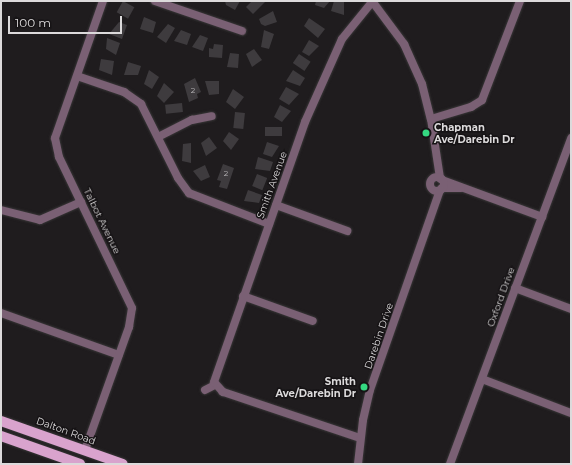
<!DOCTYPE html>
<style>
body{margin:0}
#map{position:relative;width:572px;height:465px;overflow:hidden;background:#1f1c1e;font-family:Montserrat,sans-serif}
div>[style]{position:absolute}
.building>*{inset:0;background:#3e3b3e;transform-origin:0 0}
.roads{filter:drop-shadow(0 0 1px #393738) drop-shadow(0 0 1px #393738)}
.minor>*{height:8px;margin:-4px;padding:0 4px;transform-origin:4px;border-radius:4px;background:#7a6074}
.tertiary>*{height:8px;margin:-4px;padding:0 4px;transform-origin:4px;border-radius:4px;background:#7a6074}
.tertiary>.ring{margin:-4px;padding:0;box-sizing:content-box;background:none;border:8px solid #7a6074;border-radius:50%}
.primary>*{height:10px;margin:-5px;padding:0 5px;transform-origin:5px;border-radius:5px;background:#d9a3cd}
.dots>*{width:11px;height:11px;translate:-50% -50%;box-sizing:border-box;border:2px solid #161315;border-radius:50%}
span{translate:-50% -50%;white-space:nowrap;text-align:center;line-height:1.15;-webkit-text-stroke:3px #161315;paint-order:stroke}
.number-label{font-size:8px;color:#b4b2b4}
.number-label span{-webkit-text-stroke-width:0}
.poi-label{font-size:10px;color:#dcdadb;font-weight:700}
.left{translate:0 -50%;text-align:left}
.right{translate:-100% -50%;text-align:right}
.street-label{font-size:10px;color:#dcdadb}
.frame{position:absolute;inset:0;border:2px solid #dcdadb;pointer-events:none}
.scale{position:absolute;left:8px;top:16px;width:114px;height:18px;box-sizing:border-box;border:2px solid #dcdadb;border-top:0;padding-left:5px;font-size:12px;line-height:14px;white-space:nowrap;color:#dcdadb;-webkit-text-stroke:3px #161315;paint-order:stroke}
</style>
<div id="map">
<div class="building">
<div style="left:123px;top:1px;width:13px;height:13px;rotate:29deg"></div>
<div style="clip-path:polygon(225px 1px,240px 1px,235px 10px,226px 5px)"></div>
<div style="clip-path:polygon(252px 1px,266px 1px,253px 14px,246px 7px)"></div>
<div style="clip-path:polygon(316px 1px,330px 1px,324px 8px,315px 5px)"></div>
<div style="clip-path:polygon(334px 1px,344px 1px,344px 15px,331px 11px)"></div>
<div style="clip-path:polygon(273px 11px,277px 22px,265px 26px,261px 24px,259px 19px)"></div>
<div style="clip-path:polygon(144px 17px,156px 22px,153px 33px,140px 29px)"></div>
<div style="clip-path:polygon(309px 18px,325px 29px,318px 38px,304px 26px)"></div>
<div style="clip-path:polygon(119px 22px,127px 25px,122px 39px,109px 34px)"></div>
<div style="clip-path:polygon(168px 24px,175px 28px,166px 43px,157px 37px)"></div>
<div style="clip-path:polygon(181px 30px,191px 34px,187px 45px,174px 41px)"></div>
<div style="clip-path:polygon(264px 30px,274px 34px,269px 49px,261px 47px)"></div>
<div style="clip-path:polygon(200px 35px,208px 38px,203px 51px,192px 47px)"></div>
<div style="clip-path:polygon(107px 38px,120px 43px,116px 55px,106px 49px)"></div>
<div style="clip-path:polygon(309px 40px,319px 46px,309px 56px,302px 52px)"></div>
<div style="clip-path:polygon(214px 44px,223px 45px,222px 58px,209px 57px,209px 48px,213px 49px)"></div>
<div style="clip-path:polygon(254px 49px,262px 60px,252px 67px,246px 54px)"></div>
<div style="clip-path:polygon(230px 53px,239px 54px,238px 68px,227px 67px)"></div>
<div style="left:299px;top:54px;width:14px;height:11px;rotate:34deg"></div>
<div style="clip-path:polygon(101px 59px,114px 61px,112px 75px,99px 70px)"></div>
<div style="clip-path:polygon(128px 62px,141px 66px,138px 75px,124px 75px)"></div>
<div style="clip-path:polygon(149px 70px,159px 77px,152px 89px,144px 84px)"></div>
<div style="clip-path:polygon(293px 70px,305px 78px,300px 86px,286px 81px)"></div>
<div style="clip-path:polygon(195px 78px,201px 92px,197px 94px,198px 98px,189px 102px,184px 84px)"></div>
<div style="clip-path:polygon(205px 81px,219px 81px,219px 94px,209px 95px)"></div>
<div style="clip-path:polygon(164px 83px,174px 92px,164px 103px,157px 96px)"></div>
<div style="clip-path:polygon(286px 87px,299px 94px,289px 105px,279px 99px)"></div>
<div style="clip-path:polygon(233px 89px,244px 97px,235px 109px,226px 102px)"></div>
<div style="left:182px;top:103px;width:9px;height:17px;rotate:84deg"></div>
<div style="clip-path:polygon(280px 105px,291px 111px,282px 122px,274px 117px)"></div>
<div style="left:235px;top:112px;width:10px;height:16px;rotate:6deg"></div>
<div style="left:282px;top:127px;width:9px;height:17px;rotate:90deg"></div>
<div style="clip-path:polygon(229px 132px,239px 139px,231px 150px,223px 141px)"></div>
<div style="clip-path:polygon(209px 137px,217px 148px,206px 156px,201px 143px)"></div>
<div style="clip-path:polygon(267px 142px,279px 146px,272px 157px,263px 154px)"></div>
<div style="clip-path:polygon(191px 143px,191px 163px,182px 161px,183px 144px)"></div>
<div style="clip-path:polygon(258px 157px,273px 162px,270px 171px,255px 169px)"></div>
<div style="clip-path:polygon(223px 164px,234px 168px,227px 189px,219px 187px,221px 181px,217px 180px)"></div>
<div style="clip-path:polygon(205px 165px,210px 177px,201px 181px,193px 171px)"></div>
<div style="left:257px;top:174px;width:11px;height:13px;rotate:22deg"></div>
<div style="clip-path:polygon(248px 190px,262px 195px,259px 203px,244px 201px)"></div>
</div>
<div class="roads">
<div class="minor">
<div style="left:155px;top:1px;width:92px;rotate:19deg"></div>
<div style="left:77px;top:76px;width:50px;rotate:18.8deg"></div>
<div style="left:124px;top:92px;width:21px;rotate:35deg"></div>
<div style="left:141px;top:104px;width:83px;rotate:63.4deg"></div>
<div style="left:178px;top:178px;width:19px;rotate:54deg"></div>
<div style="left:189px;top:193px;width:86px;rotate:21.2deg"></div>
<div style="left:431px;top:119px;width:42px;rotate:-16.7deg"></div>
<div style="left:471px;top:107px;width:13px;rotate:-32deg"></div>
<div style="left:482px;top:100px;width:106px;rotate:-69deg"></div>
<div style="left:158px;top:137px;width:38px;rotate:-27deg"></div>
<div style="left:192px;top:120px;width:20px;rotate:-11deg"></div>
<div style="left:442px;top:180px;width:107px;rotate:20.3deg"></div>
<div style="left:442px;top:188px;width:19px"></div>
<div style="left:276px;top:205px;width:76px;rotate:20.1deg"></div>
<div style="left:1px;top:210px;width:40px;rotate:14.4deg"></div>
<div style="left:40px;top:220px;width:45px;rotate:-23.7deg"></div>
<div style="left:515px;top:288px;width:60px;rotate:20.6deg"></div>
<div style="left:243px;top:296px;width:74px;rotate:19.7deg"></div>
<div style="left:1px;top:313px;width:125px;rotate:19.6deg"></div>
<div style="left:482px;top:379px;width:95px;rotate:20.9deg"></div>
<div style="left:205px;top:390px;width:11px;rotate:-27deg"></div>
<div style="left:360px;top:438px;width:145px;rotate:-161.4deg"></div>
<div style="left:223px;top:392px;width:13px;rotate:-132deg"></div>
<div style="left:214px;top:382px;width:275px;rotate:-70.7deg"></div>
<div style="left:305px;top:122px;width:91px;rotate:-66deg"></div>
<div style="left:342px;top:39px;width:48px;rotate:-51deg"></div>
<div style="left:85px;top:450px;width:131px;rotate:-70.3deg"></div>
<div style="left:129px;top:327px;width:19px;rotate:-81deg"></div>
<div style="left:132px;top:308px;width:168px;rotate:-115.8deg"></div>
<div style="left:59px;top:157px;width:19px;rotate:-102deg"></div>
<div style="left:55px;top:138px;width:145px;rotate:-70.7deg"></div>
<div style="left:450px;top:464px;width:348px;rotate:-69.6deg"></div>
</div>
<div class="tertiary">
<div style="left:372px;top:1px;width:54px;rotate:53.3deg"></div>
<div style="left:404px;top:44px;width:44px;rotate:65.8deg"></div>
<div style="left:422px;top:84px;width:36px;rotate:76deg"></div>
<div style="left:431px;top:119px;width:60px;rotate:81.3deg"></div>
<div class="ring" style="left:430px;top:177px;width:6px;height:6px"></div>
<div style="left:358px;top:464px;width:44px;rotate:-83.5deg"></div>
<div style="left:363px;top:420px;width:31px;rotate:-77deg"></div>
<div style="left:370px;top:390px;width:212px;rotate:-70.7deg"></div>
</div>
<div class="primary">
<div style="left:1px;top:421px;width:129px;rotate:19.4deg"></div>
<div style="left:1px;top:436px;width:84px;rotate:19.5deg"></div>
</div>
</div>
<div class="dots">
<div style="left:426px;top:133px;background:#34d881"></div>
<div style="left:364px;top:387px;background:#34d881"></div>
</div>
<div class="number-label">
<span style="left:193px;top:91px">2</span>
<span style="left:226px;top:174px">2</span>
</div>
<div class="poi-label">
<span class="left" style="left:434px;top:133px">Chapman<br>Ave/Darebin Dr</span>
<span class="right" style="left:356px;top:387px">Smith<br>Ave/Darebin Dr</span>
</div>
<div class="street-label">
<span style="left:272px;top:185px;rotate:-70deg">Smith Avenue</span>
<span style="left:102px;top:221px;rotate:64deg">Talbot Avenue</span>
<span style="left:501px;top:297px;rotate:-70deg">Oxford Drive</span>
<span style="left:379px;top:336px;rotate:-71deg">Darebin Drive</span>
<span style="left:66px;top:431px;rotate:20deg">Dalton Road</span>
</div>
<div class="frame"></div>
<div class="scale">100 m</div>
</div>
